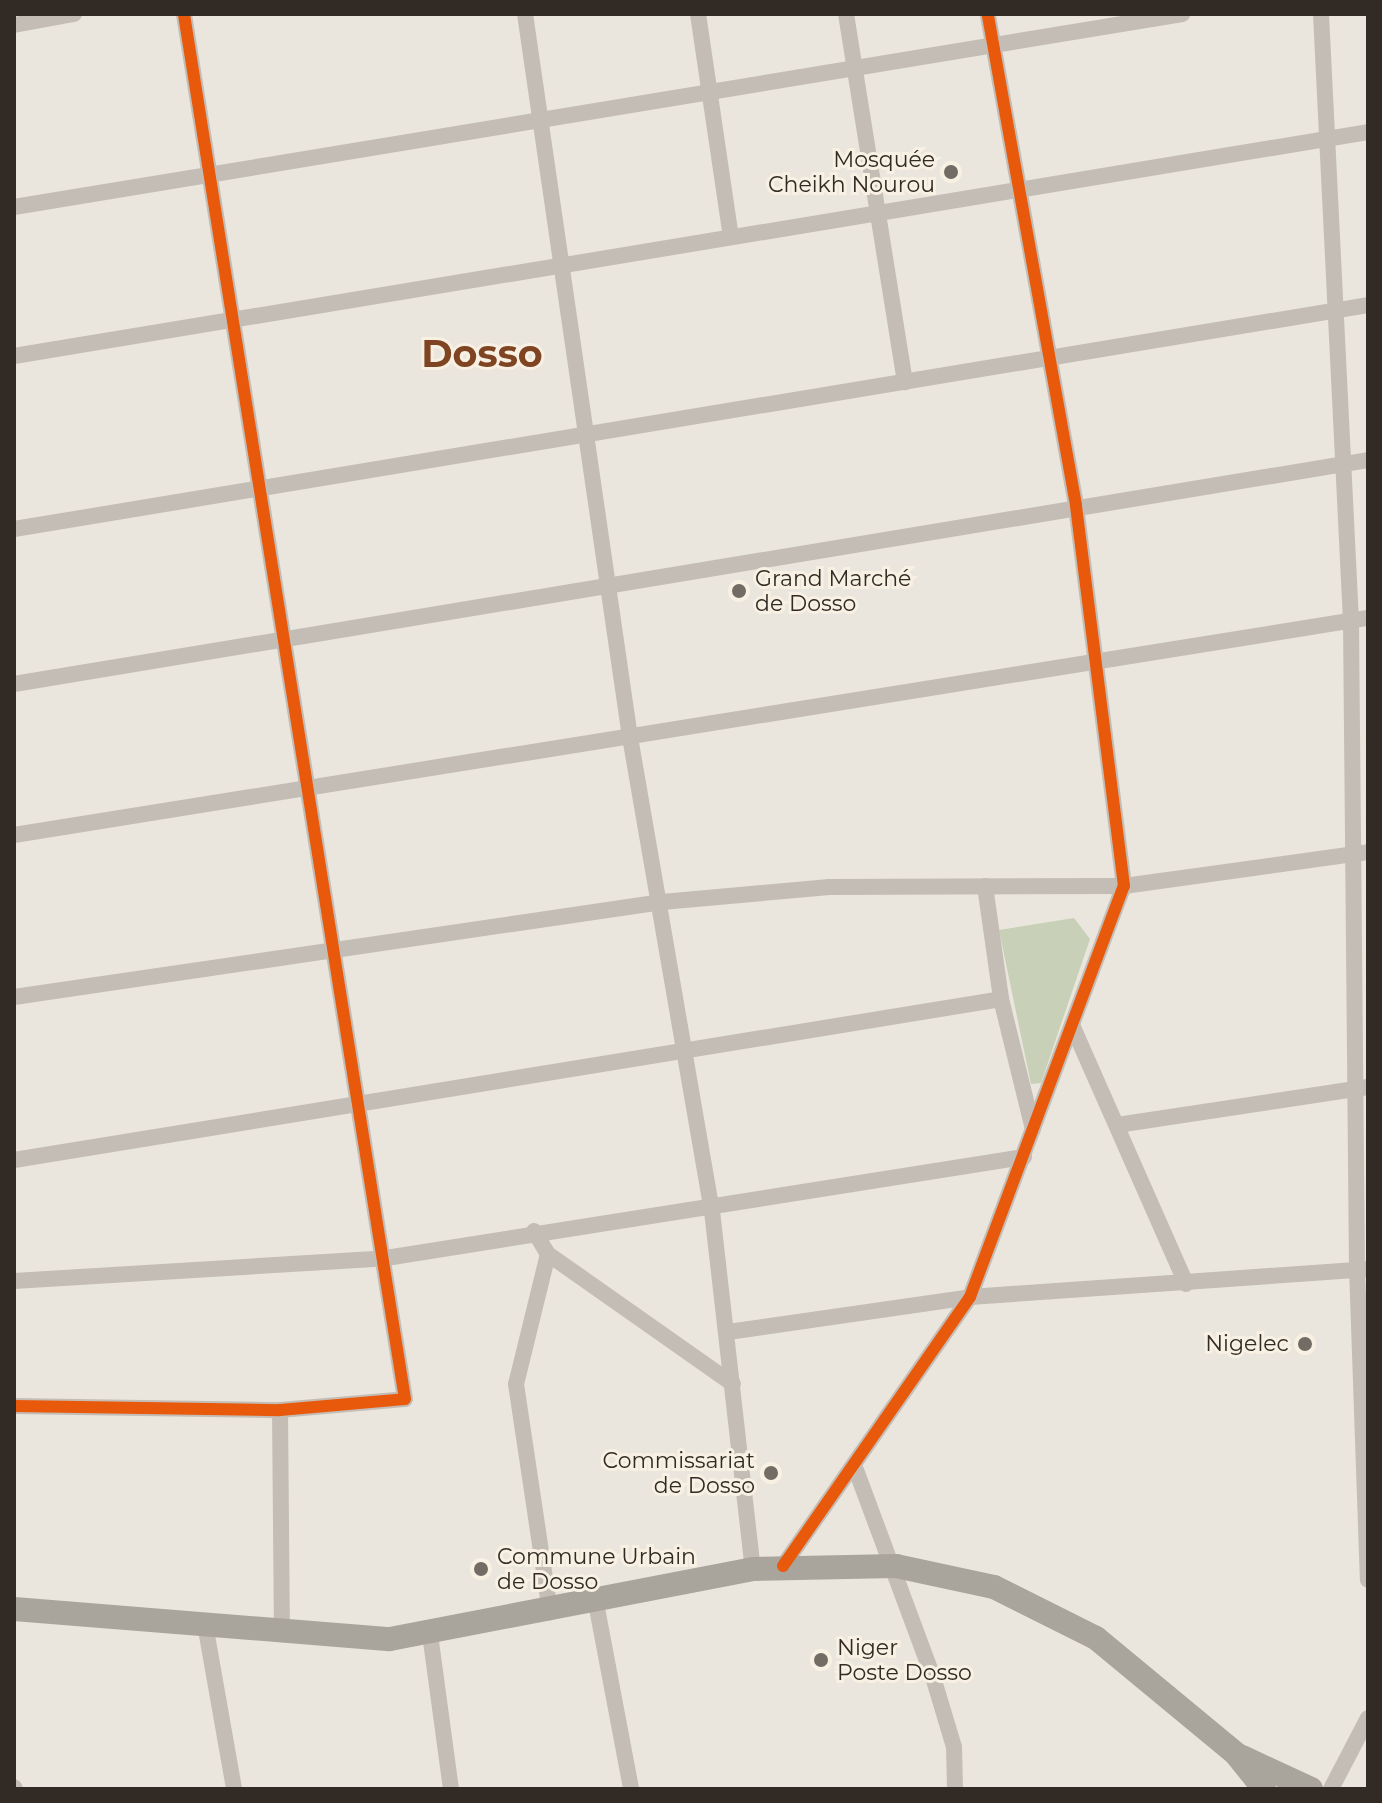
<!DOCTYPE html>
<meta charset="utf-8">
<style>
body{margin:0}
#map{position:relative;width:1382px;height:1803px;overflow:hidden;background:#eae6dd;font-family:Montserrat,sans-serif}
div>[style]{position:absolute}
.green>*{inset:0;background:#c8d0b7}
.minor>*{height:16px;margin:-8px;padding:0 8px;transform-origin:8px;border-radius:8px;background:#c3bdb6}
.highway>*{height:24px;margin:-12px;padding:0 12px;transform-origin:12px;border-radius:12px;background:#a9a49c}
.cycleway>*{height:12px;margin:-6px;padding:0 6px;transform-origin:6px;border-radius:6px;background:#e8590c}
.dots>*{width:22px;height:22px;translate:-50% -50%;box-sizing:border-box;border:4px solid #f8f1e3;border-radius:50%}
span{translate:-50% -50%;white-space:nowrap;text-align:center;line-height:1.15;-webkit-text-stroke:6px #f8f1e3;paint-order:stroke}
.poi-label{font-size:22px;color:#322b25}
.right{translate:-100% -50%;text-align:right}
.left{translate:0 -50%;text-align:left}
.town-label{font-size:38px;color:#7f4421;font-weight:700}
.frame{position:absolute;inset:0;border:16px solid #322b25;pointer-events:none}
</style>
<div id="map">
<div class="green">
<div style="clip-path:polygon(1074px 918px,1090px 939px,1041px 1083px,1031px 1084px,999px 930px)"></div>
</div>
<div class="minor">
<div style="left:525px;top:14px;width:731px;rotate:81.74deg"></div>
<div style="left:630px;top:737px;width:481px;rotate:80.2deg"></div>
<div style="left:712px;top:1211px;width:360px;rotate:83.5deg"></div>
<div style="left:698px;top:14px;width:225px;rotate:81.6deg"></div>
<div style="left:846px;top:14px;width:373px;rotate:80.9deg"></div>
<div style="left:1321px;top:14px;width:608px;rotate:87.17deg"></div>
<div style="left:1351px;top:621px;width:647px;rotate:89.47deg"></div>
<div style="left:1357px;top:1268px;width:312px;rotate:88deg"></div>
<div style="left:14px;top:25px;width:61px;rotate:-10.4deg"></div>
<div style="left:14px;top:207px;width:1184px;rotate:-9.38deg"></div>
<div style="left:14px;top:356px;width:1372px;rotate:-9.39deg"></div>
<div style="left:14px;top:529px;width:1372px;rotate:-9.39deg"></div>
<div style="left:14px;top:684px;width:1372px;rotate:-9.39deg"></div>
<div style="left:14px;top:835px;width:1371px;rotate:-9.11deg"></div>
<div style="left:985px;top:886px;width:114px;rotate:81.9deg"></div>
<div style="left:1001px;top:999px;width:134px;rotate:76.2deg"></div>
<div style="left:14px;top:997px;width:655px;rotate:-8.34deg"></div>
<div style="left:662px;top:902px;width:168px;rotate:-5.1deg"></div>
<div style="left:829px;top:887px;width:295px;rotate:-0.2deg"></div>
<div style="left:1124px;top:886px;width:246px;rotate:-7.9deg"></div>
<div style="left:1072px;top:1025px;width:283px;rotate:66.2deg"></div>
<div style="left:1117px;top:1125px;width:254px;rotate:-8.6deg"></div>
<div style="left:14px;top:1160px;width:1000px;rotate:-9.26deg"></div>
<div style="left:534px;top:1231px;width:27px;rotate:59deg"></div>
<div style="left:548px;top:1254px;width:226px;rotate:35.1deg"></div>
<div style="left:548px;top:1254px;width:134px;rotate:103.8deg"></div>
<div style="left:516px;top:1384px;width:231px;rotate:81.5deg"></div>
<div style="left:14px;top:1281px;width:373px;rotate:-3.5deg"></div>
<div style="left:386px;top:1258px;width:646px;rotate:-9deg"></div>
<div style="left:728px;top:1332px;width:245px;rotate:-8.2deg"></div>
<div style="left:970px;top:1297px;width:397px;rotate:-4deg"></div>
<div style="left:14px;top:1406px;width:266px;rotate:0.9deg"></div>
<div style="left:280px;top:1410px;width:125px;rotate:-5deg"></div>
<div style="left:405px;top:1399px;width:1403px;rotate:-99.07deg"></div>
<div style="left:280px;top:1410px;width:222px;rotate:89.5deg"></div>
<div style="left:856px;top:1470px;width:221px;rotate:69.6deg"></div>
<div style="left:933px;top:1677px;width:73px;rotate:73.3deg"></div>
<div style="left:954px;top:1747px;width:42px;rotate:88.6deg"></div>
<div style="left:783px;top:1566px;width:328px;rotate:-55.2deg"></div>
<div style="left:970px;top:1297px;width:439px;rotate:-69.5deg"></div>
<div style="left:1124px;top:886px;width:384px;rotate:-97.2deg"></div>
<div style="left:1076px;top:505px;width:499px;rotate:-100.2deg"></div>
<div style="left:596px;top:1603px;width:189px;rotate:79.3deg"></div>
<div style="left:205px;top:1624px;width:168px;rotate:80deg"></div>
<div style="left:430px;top:1634px;width:156px;rotate:82.3deg"></div>
<div style="left:14px;top:1787px;width:2px;rotate:63deg"></div>
<div style="left:1331px;top:1789px;width:80px;rotate:-62.5deg"></div>
</div>
<div class="highway">
<div style="left:14px;top:1609px;width:377px;rotate:4.6deg"></div>
<div style="left:390px;top:1639px;width:370px;rotate:-10.9deg"></div>
<div style="left:753px;top:1569px;width:143px;rotate:-1.2deg"></div>
<div style="left:896px;top:1566px;width:100px;rotate:12.1deg"></div>
<div style="left:994px;top:1587px;width:114px;rotate:26.6deg"></div>
<div style="left:1096px;top:1638px;width:182px;rotate:39.6deg"></div>
<div style="left:1236px;top:1754px;width:45px;rotate:51.3deg"></div>
<div style="left:1242px;top:1757px;width:76px;rotate:24.9deg"></div>
</div>
<div class="cycleway">
<div style="left:14px;top:1406px;width:266px;rotate:0.9deg"></div>
<div style="left:280px;top:1410px;width:125px;rotate:-5deg"></div>
<div style="left:405px;top:1399px;width:1403px;rotate:-99.07deg"></div>
<div style="left:783px;top:1566px;width:328px;rotate:-55.2deg"></div>
<div style="left:970px;top:1297px;width:439px;rotate:-69.5deg"></div>
<div style="left:1124px;top:886px;width:384px;rotate:-97.2deg"></div>
<div style="left:1076px;top:505px;width:499px;rotate:-100.2deg"></div>
</div>
<div class="dots">
<div style="left:951px;top:172px;background:#726c65"></div>
<div style="left:739px;top:591px;background:#726c65"></div>
<div style="left:1305px;top:1344px;background:#726c65"></div>
<div style="left:771px;top:1473px;background:#726c65"></div>
<div style="left:481px;top:1569px;background:#726c65"></div>
<div style="left:821px;top:1660px;background:#726c65"></div>
</div>
<div class="poi-label">
<span class="right" style="left:935px;top:172px">Mosquée<br>Cheikh Nourou</span>
<span class="left" style="left:755px;top:591px">Grand Marché<br>de Dosso</span>
<span class="right" style="left:1289px;top:1344px">Nigelec</span>
<span class="right" style="left:755px;top:1473px">Commissariat<br>de Dosso</span>
<span class="left" style="left:497px;top:1569px">Commune Urbain<br>de Dosso</span>
<span class="left" style="left:837px;top:1660px">Niger<br>Poste Dosso</span>
</div>
<div class="town-label">
<span style="left:482px;top:354px">Dosso</span>
</div>
<div class="frame"></div>
</div>
